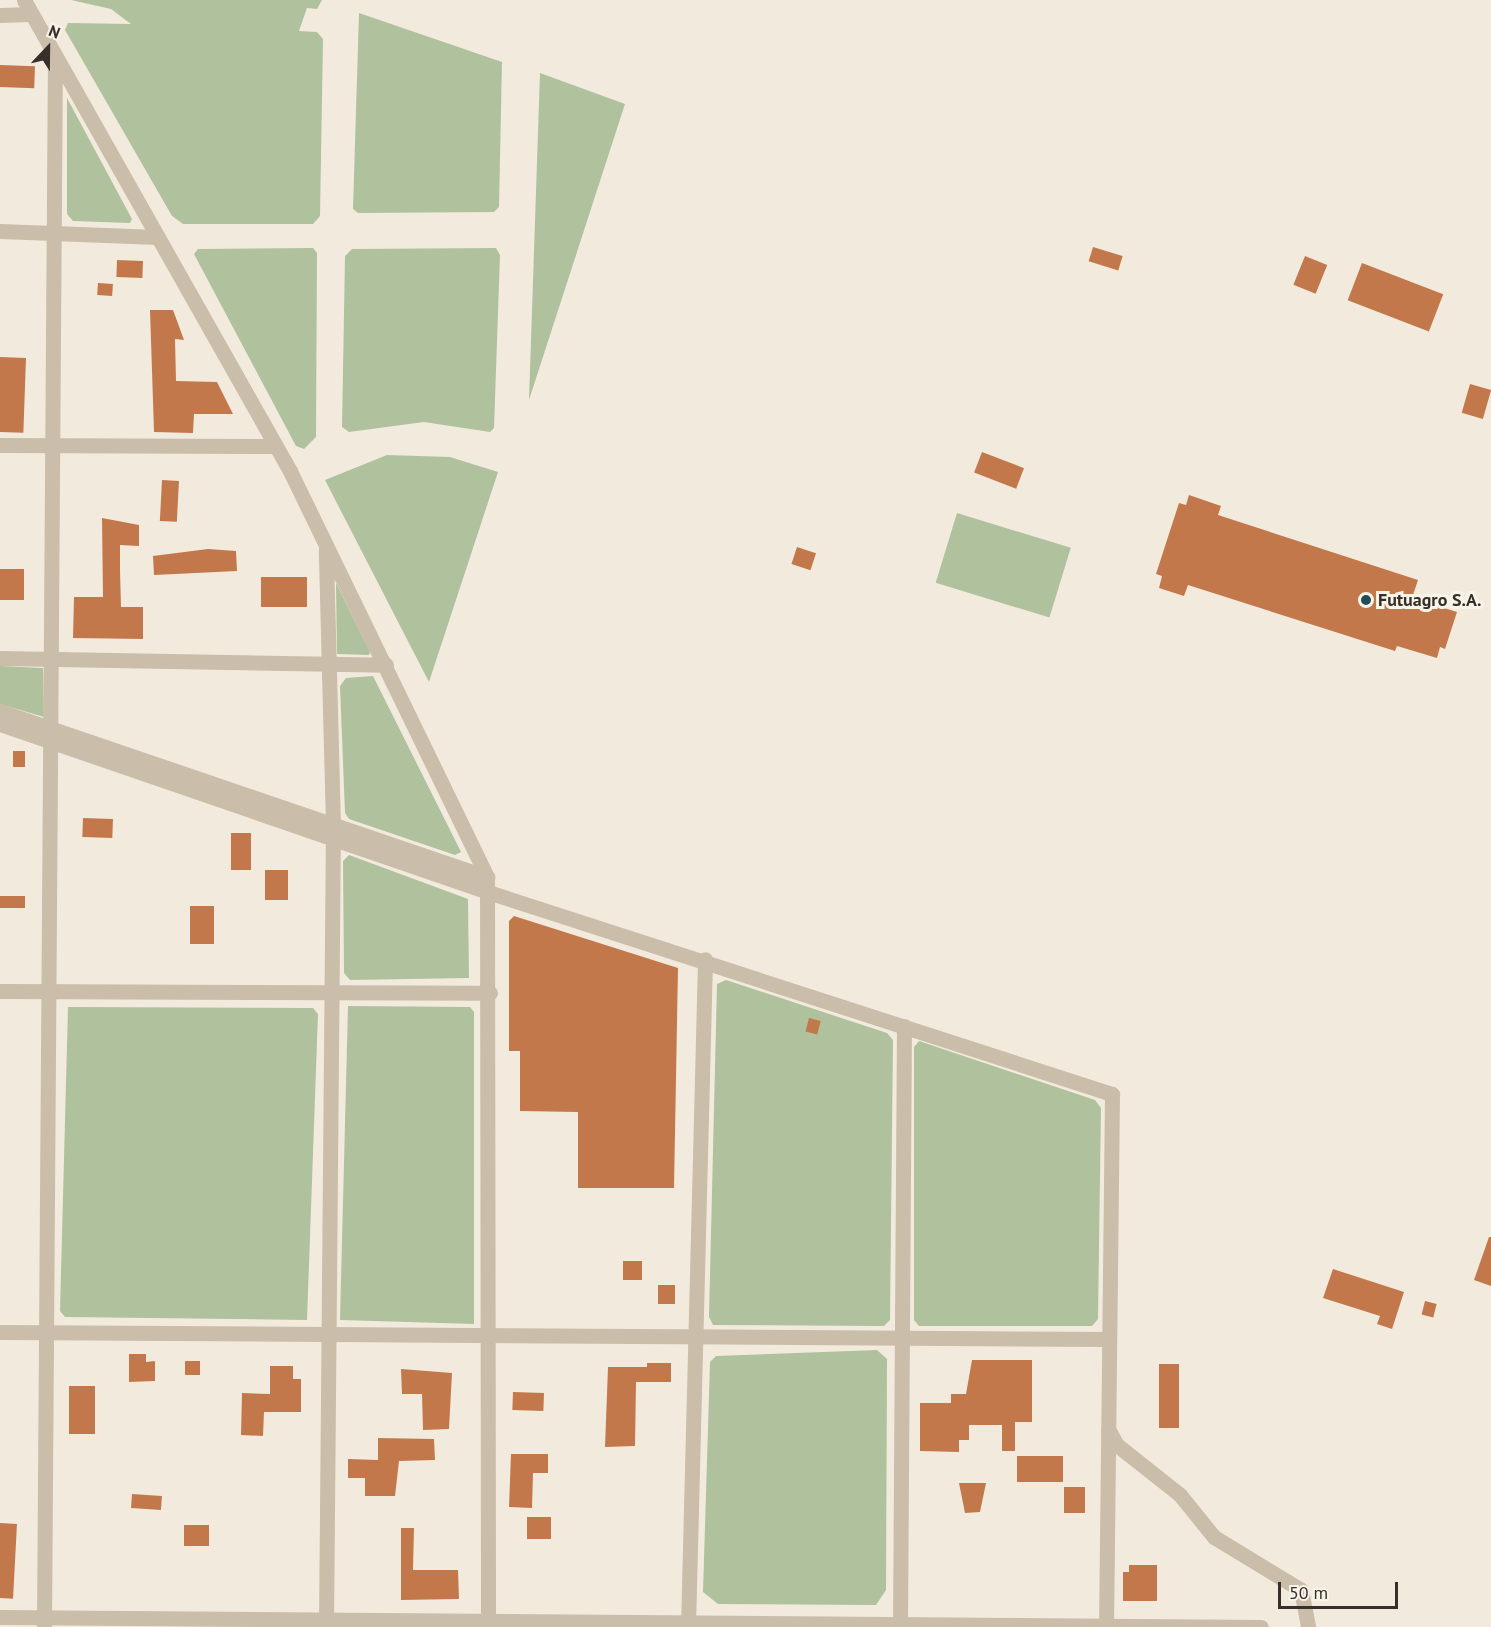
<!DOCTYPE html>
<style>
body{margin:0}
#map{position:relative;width:1491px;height:1627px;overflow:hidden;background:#f2ebdd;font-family:"PT Sans",sans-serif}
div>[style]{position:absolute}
.green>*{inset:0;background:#b0c19e;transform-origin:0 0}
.building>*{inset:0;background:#c3784b;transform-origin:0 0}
.street>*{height:15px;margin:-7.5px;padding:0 7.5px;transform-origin:7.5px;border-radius:7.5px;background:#cabda9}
.dots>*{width:16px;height:16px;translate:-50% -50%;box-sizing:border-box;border:3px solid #f9f4ea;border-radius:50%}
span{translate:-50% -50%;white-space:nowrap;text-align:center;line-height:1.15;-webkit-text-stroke:6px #f9f4ea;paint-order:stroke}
.poi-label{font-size:18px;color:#372f29;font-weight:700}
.left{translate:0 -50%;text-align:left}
.north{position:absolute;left:18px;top:18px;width:60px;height:60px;-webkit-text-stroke:4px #f9f4ea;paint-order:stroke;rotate:22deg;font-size:16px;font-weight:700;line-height:24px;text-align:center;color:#372f29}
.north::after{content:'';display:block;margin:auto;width:21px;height:27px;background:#372f29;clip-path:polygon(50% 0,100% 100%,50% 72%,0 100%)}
.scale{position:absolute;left:1278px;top:1582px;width:120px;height:27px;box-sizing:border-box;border:3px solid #372f29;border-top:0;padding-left:8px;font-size:18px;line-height:21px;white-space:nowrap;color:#372f29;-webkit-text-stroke:4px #f9f4ea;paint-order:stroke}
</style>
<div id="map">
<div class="green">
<div style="clip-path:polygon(71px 0,322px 0,317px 9px,307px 8px,299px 31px,317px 32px,323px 39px,320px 216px,313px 224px,183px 224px,172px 216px,65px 30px,68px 23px,131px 24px,111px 9px)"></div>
<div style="clip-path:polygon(359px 13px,502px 62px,499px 207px,494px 212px,358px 213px,353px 209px)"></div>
<div style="clip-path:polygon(540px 73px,625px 104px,529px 400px)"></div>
<div style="clip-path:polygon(67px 98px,132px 219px,130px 223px,73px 221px,67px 214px)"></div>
<div style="clip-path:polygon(313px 248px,317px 253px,316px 437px,304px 449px,296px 446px,194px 254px,198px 249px)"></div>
<div style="clip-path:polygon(496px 248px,500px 255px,494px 428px,490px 432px,424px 422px,349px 432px,342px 427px,345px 256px,352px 249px)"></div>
<div style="clip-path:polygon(387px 455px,450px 457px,498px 472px,429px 682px,325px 480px)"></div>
<div style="left:957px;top:513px;width:119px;height:73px;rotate:17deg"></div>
<div style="clip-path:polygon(336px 583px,370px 652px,369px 655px,337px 654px)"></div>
<div style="clip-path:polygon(0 666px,43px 668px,44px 717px,0 704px)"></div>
<div style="clip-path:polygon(373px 676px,461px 852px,455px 855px,349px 819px,345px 813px,340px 686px,346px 678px)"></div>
<div style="clip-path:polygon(349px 855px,468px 899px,469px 978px,350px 980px,344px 973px,343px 861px)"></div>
<div style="clip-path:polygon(726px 980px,887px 1033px,893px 1040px,890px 1320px,884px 1326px,713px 1325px,709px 1317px,717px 984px)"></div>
<div style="clip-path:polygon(348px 1006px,470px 1007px,474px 1012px,474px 1324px,340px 1320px)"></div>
<div style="clip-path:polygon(68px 1007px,313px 1008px,318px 1014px,307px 1320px,65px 1317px,60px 1311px)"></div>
<div style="clip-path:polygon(919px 1041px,1095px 1100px,1101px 1108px,1098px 1319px,1092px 1326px,919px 1326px,914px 1320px,914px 1047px)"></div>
<div style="clip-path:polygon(877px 1350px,887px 1359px,886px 1590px,876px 1605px,718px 1604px,703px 1592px,710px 1362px,716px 1356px)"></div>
</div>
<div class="building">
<div style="left:0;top:65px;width:35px;height:22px;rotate:2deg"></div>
<div style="left:1093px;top:247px;width:31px;height:15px;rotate:17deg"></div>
<div style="left:1305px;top:256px;width:24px;height:31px;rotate:22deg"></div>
<div style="left:117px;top:260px;width:26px;height:17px;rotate:2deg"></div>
<div style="left:1362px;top:263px;width:87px;height:40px;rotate:21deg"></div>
<div style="left:98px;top:283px;width:15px;height:12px;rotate:4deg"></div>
<div style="clip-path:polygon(150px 310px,173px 310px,184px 340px,175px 339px,176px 381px,217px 382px,233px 414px,194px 414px,193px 433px,154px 432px)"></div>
<div style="left:0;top:357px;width:26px;height:75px;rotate:2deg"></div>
<div style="left:1470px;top:384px;width:22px;height:30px;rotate:16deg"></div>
<div style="left:982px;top:452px;width:45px;height:22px;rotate:21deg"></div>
<div style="left:162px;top:480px;width:17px;height:41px;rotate:3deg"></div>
<div style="clip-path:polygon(1189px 495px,1221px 506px,1218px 515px,1418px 580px,1412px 598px,1457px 612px,1445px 649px,1440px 647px,1437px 658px,1397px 646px,1395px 651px,1188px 585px,1184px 596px,1159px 588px,1162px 576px,1156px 574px,1179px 503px,1186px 505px)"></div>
<div style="clip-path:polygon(102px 518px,139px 525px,139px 546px,120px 545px,120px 570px,121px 607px,143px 607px,143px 639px,73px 638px,74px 597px,103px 597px)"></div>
<div style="left:797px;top:547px;width:20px;height:18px;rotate:18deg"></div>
<div style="clip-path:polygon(208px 549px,236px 551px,237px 571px,154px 575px,153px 556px)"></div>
<div style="left:0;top:569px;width:24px;height:31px"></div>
<div style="left:261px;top:577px;width:46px;height:30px"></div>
<div style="left:13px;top:751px;width:12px;height:16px"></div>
<div style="left:83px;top:818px;width:30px;height:19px;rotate:2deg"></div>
<div style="left:231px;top:833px;width:20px;height:37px"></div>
<div style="left:265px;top:870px;width:23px;height:30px"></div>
<div style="left:0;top:896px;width:25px;height:12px"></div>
<div style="left:190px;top:906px;width:24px;height:38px"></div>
<div style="clip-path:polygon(514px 916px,678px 968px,674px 1188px,578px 1188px,578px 1112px,520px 1111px,520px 1051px,509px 1051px,509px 921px)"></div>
<div style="left:809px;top:1018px;width:12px;height:14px;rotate:14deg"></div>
<div style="clip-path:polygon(1489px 1237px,1491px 1237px,1491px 1286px,1474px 1280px)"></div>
<div style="left:623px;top:1261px;width:19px;height:19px"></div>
<div style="clip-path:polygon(1333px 1269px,1404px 1292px,1392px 1329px,1377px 1324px,1380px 1316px,1323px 1298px)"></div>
<div style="left:658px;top:1285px;width:17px;height:19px"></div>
<div style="left:1425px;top:1301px;width:12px;height:14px;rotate:14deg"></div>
<div style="clip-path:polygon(129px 1354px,146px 1354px,146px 1362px,155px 1361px,155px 1381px,129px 1382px)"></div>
<div style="clip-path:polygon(972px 1360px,1032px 1360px,1032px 1422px,1015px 1422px,1015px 1451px,1002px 1451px,1002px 1425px,969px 1425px,969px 1440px,959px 1440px,959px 1452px,920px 1451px,920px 1403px,951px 1403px,951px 1394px,966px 1394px)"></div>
<div style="left:185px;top:1361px;width:15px;height:14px"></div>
<div style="clip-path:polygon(647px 1363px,671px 1363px,671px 1382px,636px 1382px,635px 1446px,605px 1447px,608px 1367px,647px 1367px)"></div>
<div style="left:1159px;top:1364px;width:20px;height:64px"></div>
<div style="clip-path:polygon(270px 1366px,293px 1366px,293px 1379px,301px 1379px,301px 1412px,264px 1412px,263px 1436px,241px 1435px,242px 1393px,270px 1394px)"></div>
<div style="clip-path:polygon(401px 1369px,452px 1373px,449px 1429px,423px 1430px,422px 1394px,402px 1394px)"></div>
<div style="left:69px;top:1386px;width:26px;height:48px"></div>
<div style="left:513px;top:1392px;width:31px;height:18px;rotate:2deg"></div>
<div style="clip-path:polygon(378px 1438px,434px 1439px,435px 1460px,399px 1461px,395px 1496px,365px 1496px,365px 1478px,348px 1478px,348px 1459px,378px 1460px)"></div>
<div style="clip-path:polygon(511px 1454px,548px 1454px,548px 1473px,533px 1473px,532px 1508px,509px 1507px)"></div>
<div style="left:1017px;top:1456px;width:46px;height:26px"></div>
<div style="clip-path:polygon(959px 1483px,986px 1483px,980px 1512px,965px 1513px)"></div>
<div style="left:1064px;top:1487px;width:21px;height:26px"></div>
<div style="left:132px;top:1494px;width:30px;height:14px;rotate:4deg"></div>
<div style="left:527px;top:1517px;width:24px;height:22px"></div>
<div style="left:0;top:1523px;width:17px;height:75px;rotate:3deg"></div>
<div style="left:184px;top:1525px;width:25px;height:21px"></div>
<div style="clip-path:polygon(401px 1528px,414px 1528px,413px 1570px,458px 1570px,459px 1599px,401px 1600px)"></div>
<div style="clip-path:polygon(1129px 1565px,1157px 1565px,1157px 1601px,1123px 1601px,1123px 1572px,1129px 1572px)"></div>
</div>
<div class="street">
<div style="left:24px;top:0;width:541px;rotate:60.54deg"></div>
<div style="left:290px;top:471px;width:451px;rotate:64.1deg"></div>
<div style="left:487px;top:877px;width:750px;rotate:89.92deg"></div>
<div style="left:0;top:15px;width:31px;rotate:-2deg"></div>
<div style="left:0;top:231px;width:158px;rotate:2.2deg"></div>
<div style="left:0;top:445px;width:275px;rotate:0.2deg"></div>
<div style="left:0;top:658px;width:386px;rotate:1deg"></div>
<div style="left:0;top:711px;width:515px;rotate:18.82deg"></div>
<div style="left:0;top:724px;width:519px;rotate:18.99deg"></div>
<div style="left:491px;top:893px;width:653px;rotate:17.94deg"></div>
<div style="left:1112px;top:1094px;width:533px;rotate:90.64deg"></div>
<div style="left:0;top:991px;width:490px;rotate:0.2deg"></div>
<div style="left:0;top:1332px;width:1109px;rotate:0.36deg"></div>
<div style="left:1108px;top:1429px;width:18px;rotate:61deg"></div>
<div style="left:1117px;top:1445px;width:80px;rotate:38.4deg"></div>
<div style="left:1180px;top:1495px;width:54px;rotate:51deg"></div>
<div style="left:1214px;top:1537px;width:102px;rotate:31.3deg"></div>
<div style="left:1301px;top:1590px;width:38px;rotate:79deg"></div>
<div style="left:0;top:1617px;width:1261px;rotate:0.45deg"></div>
<div style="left:44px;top:1627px;width:1566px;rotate:-89.6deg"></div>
<div style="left:326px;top:1627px;width:802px;rotate:-89.5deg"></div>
<div style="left:333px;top:825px;width:275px;rotate:-91.5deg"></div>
<div style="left:688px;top:1627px;width:668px;rotate:-88.54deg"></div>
<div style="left:900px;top:1627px;width:601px;rotate:-89.62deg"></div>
</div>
<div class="dots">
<div style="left:1366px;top:600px;background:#1f4c58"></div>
</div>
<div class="poi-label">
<span class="left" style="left:1378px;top:600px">Futuagro S.A.</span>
</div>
<div class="north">N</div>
<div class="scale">50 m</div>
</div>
